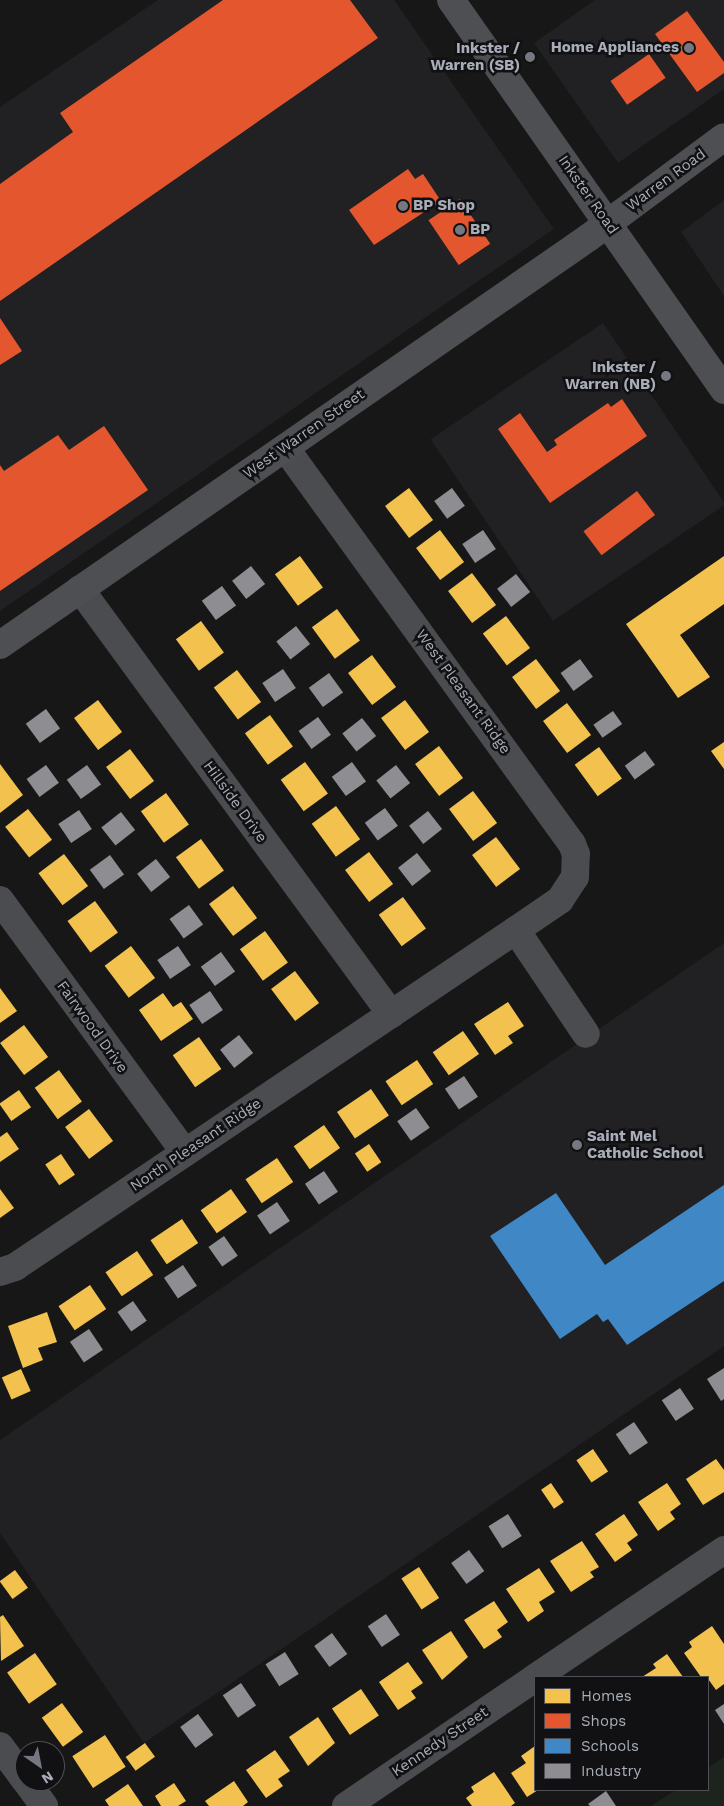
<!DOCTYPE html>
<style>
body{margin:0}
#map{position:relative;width:724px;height:1806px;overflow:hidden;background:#171717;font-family:"Work Sans",sans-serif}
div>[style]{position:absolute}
.built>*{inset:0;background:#212123;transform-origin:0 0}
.green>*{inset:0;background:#1d241e}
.homes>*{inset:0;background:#f2c14e;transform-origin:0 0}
.shops>*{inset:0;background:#e4572e;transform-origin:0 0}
.schools>*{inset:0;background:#3f88c5}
.industry>*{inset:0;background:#8d8d92;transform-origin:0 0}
.minor>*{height:28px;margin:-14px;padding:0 14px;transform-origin:14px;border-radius:14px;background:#4b4c50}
.major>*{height:28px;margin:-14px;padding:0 14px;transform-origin:14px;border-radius:14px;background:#4d4f52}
.dots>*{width:14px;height:14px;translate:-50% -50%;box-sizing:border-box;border:2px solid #111113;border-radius:50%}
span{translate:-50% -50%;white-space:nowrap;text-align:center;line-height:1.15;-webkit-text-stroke:5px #111113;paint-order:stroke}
.poi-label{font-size:15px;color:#a8adb8;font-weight:700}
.right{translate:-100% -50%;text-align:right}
.left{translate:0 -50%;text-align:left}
.street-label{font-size:15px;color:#a8adb8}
.legend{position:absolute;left:534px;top:1676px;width:175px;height:115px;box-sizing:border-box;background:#111113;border:1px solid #4d4f55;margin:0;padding:6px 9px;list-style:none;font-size:15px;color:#a8adb8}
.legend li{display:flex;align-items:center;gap:10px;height:25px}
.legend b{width:25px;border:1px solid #4d4f55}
.north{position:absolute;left:15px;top:1741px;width:50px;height:50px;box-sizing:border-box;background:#111113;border:1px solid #4d4f55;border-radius:50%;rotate:147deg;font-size:14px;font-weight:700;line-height:20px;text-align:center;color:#a8adb8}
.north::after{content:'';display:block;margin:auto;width:18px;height:22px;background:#757880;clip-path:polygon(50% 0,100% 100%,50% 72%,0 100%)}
</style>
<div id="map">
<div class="built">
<div style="clip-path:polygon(158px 0,394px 0,554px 229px,0 611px,0 107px)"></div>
<div style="clip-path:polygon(595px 0,724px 0,724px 89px,618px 163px,534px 43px)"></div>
<div style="clip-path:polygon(724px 200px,724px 296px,681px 232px)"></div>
<div style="left:603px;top:323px;width:219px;height:208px;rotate:56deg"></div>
<div style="clip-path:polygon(724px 943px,724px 1346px,144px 1743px,0 1533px,0 1440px)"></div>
</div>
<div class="green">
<div style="clip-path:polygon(724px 1757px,724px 1806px,651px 1806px,676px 1790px,708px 1790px,708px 1768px)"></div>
</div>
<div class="homes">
<div style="left:409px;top:488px;width:40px;height:30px;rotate:53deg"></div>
<div style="left:440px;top:530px;width:40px;height:30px;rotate:53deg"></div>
<div style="left:300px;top:556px;width:39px;height:31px;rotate:54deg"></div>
<div style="clip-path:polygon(724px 556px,724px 604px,680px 635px,710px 677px,678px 698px,626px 624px)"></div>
<div style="left:472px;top:573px;width:40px;height:30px;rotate:53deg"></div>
<div style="left:337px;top:609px;width:39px;height:31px;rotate:54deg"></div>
<div style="left:506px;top:616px;width:40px;height:29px;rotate:53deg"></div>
<div style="left:201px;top:621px;width:39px;height:31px;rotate:54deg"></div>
<div style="left:372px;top:655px;width:40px;height:30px;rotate:53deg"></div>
<div style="left:536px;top:659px;width:40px;height:30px;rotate:53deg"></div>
<div style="left:237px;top:670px;width:40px;height:29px;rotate:53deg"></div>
<div style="left:98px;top:700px;width:40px;height:30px;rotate:53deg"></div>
<div style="left:405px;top:700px;width:40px;height:30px;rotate:53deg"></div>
<div style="left:567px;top:703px;width:40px;height:30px;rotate:53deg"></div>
<div style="left:270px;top:715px;width:39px;height:31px;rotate:54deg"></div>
<div style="clip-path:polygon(724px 742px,724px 769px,711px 751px)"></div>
<div style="left:439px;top:746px;width:40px;height:30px;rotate:53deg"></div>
<div style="left:599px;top:747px;width:39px;height:30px;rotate:54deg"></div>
<div style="left:130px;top:749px;width:40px;height:30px;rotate:53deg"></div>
<div style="left:305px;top:762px;width:39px;height:30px;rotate:54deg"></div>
<div style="clip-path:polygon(0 764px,23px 795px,0 813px)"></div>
<div style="left:473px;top:791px;width:40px;height:30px;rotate:53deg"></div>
<div style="left:166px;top:793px;width:39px;height:31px;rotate:54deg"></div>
<div style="left:336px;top:806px;width:41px;height:30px;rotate:54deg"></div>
<div style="left:28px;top:809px;width:39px;height:29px;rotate:52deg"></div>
<div style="left:496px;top:837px;width:40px;height:30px;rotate:53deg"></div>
<div style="left:201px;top:839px;width:39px;height:31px;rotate:54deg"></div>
<div style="left:369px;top:852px;width:40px;height:30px;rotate:53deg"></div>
<div style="left:64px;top:854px;width:40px;height:32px;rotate:53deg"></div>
<div style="left:233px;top:886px;width:40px;height:30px;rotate:53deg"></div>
<div style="left:403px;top:897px;width:39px;height:30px;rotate:54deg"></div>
<div style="left:95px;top:901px;width:39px;height:34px;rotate:54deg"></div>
<div style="left:265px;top:931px;width:39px;height:31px;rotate:54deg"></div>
<div style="left:131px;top:946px;width:40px;height:33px;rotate:53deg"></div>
<div style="left:295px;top:971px;width:40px;height:30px;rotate:53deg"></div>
<div style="clip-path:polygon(0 988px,17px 1011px,0 1023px)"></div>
<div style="clip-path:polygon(163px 993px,173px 1007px,181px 1002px,193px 1019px,161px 1041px,139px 1010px)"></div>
<div style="clip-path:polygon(508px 1002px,524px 1026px,508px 1036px,513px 1043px,495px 1055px,474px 1024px)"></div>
<div style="left:24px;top:1025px;width:40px;height:30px;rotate:53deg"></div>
<div style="left:463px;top:1031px;width:28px;height:37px;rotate:55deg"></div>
<div style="left:199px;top:1037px;width:39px;height:32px;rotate:55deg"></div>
<div style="left:417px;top:1060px;width:29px;height:38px;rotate:56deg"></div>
<div style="left:59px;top:1070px;width:39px;height:30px;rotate:54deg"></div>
<div style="left:371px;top:1089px;width:32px;height:41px;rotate:56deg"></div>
<div style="left:19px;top:1090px;width:21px;height:24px;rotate:55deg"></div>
<div style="left:89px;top:1109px;width:40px;height:30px;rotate:53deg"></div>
<div style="left:324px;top:1125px;width:28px;height:37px;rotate:55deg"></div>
<div style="clip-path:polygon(7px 1132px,19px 1149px,0 1162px,0 1137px)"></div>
<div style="left:369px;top:1144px;width:22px;height:17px;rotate:56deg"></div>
<div style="left:61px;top:1154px;width:25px;height:19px;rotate:56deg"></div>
<div style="left:277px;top:1158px;width:29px;height:38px;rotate:56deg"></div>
<div style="clip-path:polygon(0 1189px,14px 1208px,0 1218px)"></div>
<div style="left:231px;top:1189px;width:28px;height:37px;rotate:55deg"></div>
<div style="left:182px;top:1219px;width:29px;height:38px;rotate:56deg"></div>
<div style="left:137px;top:1251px;width:29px;height:38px;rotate:56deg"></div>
<div style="left:90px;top:1285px;width:29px;height:38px;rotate:56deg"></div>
<div style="clip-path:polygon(47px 1312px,57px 1342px,38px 1348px,43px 1360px,23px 1368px,8px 1326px)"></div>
<div style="left:21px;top:1369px;width:24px;height:21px;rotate:66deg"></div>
<div style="left:593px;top:1449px;width:27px;height:20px;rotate:56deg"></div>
<div style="clip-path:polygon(716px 1459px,724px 1470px,724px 1492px,703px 1505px,686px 1479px)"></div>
<div style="left:551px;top:1483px;width:23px;height:12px;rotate:56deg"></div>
<div style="clip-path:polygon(667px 1483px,681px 1504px,670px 1512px,675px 1519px,658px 1531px,638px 1502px)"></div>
<div style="clip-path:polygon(624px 1514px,638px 1535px,627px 1543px,632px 1550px,615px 1562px,595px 1534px)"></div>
<div style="clip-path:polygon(582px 1541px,599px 1567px,590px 1572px,594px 1577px,571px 1592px,550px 1561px)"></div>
<div style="left:419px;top:1567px;width:37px;height:21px;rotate:57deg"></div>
<div style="clip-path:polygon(539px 1568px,555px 1592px,539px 1602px,544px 1611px,528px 1622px,506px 1589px)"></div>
<div style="left:15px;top:1570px;width:22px;height:19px;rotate:54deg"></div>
<div style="clip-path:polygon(494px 1601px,508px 1622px,497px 1630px,502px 1637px,484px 1649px,464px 1620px)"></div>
<div style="clip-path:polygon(3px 1615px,24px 1646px,1px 1661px,0 1617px)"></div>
<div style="clip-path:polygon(712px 1626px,724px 1644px,724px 1684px,716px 1690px,706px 1676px,701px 1677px,684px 1653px,692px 1647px,689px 1642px)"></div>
<div style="clip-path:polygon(451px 1631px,468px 1657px,442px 1680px,422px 1650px)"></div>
<div style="left:35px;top:1653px;width:38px;height:34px;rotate:55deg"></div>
<div style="clip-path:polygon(667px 1654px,683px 1677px,642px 1677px,656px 1668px,653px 1664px)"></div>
<div style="clip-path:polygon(408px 1662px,423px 1683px,411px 1691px,416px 1698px,398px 1710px,379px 1682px)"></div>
<div style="left:361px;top:1689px;width:32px;height:35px;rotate:56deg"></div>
<div style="left:62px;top:1703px;width:36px;height:25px;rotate:54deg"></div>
<div style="clip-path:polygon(318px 1717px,335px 1743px,308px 1766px,289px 1737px)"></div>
<div style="left:105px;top:1735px;width:38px;height:39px;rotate:57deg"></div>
<div style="left:145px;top:1743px;width:17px;height:24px;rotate:54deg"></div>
<div style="clip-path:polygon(535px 1746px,535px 1790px,538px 1790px,527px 1797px,511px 1773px,526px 1763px,521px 1756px)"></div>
<div style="clip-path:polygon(275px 1750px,290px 1771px,278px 1779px,283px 1786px,266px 1798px,246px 1770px)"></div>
<div style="clip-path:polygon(494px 1772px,515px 1803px,511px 1806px,472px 1806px,466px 1798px,474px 1792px,471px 1787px)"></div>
<div style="clip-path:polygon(234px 1781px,248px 1802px,243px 1806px,209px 1806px,205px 1801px)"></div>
<div style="clip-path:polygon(174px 1783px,186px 1801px,178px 1806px,161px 1806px,155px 1796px)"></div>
<div style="clip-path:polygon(128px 1784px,143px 1806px,109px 1806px,105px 1800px)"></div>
</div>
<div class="shops">
<div style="clip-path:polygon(223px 0,350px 0,378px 38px,0 301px,0 184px,73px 132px,60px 113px)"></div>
<div style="clip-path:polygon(687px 11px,724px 62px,724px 73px,697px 92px,655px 34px)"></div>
<div style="left:649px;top:54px;width:29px;height:47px;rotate:55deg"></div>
<div style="clip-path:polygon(408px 169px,415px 179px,423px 174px,441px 201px,374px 245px,349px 210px)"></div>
<div style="left:460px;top:199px;width:54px;height:38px;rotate:56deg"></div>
<div style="clip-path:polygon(0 318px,22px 351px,0 365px)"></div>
<div style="clip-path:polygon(622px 399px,647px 436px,550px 503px,498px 429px,520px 413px,547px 452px,557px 445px,554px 440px,608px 403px,611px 407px)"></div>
<div style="clip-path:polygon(104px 426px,148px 490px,0 591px,0 465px,4px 471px,58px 435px,69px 450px)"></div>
<div style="left:637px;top:491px;width:30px;height:67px;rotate:53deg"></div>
</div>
<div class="schools">
<div style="clip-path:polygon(724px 1185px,724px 1281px,627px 1345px,608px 1319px,603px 1322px,597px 1314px,560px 1339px,490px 1236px,556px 1193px,605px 1265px)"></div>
</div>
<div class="industry">
<div style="left:452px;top:488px;width:22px;height:22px;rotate:54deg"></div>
<div style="left:483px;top:530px;width:23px;height:25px;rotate:56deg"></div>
<div style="left:251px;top:566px;width:23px;height:24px;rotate:52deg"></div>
<div style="left:516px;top:574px;width:23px;height:24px;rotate:52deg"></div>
<div style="left:222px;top:586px;width:24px;height:25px;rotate:54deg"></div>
<div style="left:296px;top:626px;width:23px;height:25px;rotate:52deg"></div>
<div style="left:580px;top:659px;width:22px;height:24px;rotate:54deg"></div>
<div style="left:283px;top:669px;width:23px;height:25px;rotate:56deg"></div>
<div style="left:329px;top:673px;width:24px;height:25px;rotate:54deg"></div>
<div style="left:46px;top:709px;width:24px;height:25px;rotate:54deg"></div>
<div style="left:613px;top:711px;width:16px;height:24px;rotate:55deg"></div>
<div style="left:318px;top:717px;width:22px;height:24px;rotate:54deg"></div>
<div style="left:362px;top:718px;width:23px;height:25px;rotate:52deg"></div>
<div style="left:645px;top:751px;width:17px;height:25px;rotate:54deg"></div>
<div style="left:352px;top:762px;width:24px;height:25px;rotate:54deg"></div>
<div style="left:46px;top:765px;width:22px;height:24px;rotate:54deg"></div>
<div style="left:87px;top:765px;width:24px;height:25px;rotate:54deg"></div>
<div style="left:396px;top:765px;width:23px;height:25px;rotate:52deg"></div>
<div style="left:385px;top:808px;width:22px;height:25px;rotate:54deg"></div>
<div style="left:79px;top:810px;width:23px;height:25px;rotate:56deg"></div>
<div style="left:428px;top:811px;width:23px;height:24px;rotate:52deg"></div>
<div style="left:121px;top:812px;width:23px;height:25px;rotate:52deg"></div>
<div style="left:417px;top:853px;width:23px;height:24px;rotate:52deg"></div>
<div style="left:110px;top:855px;width:24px;height:25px;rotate:54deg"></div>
<div style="left:156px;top:859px;width:23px;height:24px;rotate:52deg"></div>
<div style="left:189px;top:905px;width:24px;height:24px;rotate:54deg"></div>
<div style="left:178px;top:946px;width:23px;height:25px;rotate:56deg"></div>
<div style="left:221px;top:952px;width:24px;height:25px;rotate:54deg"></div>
<div style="left:210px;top:991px;width:23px;height:25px;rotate:56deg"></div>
<div style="left:239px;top:1035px;width:23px;height:24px;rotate:52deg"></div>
<div style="left:464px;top:1076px;width:25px;height:23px;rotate:56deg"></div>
<div style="left:416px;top:1108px;width:24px;height:23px;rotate:55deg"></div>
<div style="left:324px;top:1171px;width:25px;height:23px;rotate:56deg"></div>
<div style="left:277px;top:1202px;width:23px;height:24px;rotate:56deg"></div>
<div style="left:224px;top:1236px;width:24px;height:19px;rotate:55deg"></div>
<div style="left:183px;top:1265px;width:25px;height:23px;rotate:56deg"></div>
<div style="left:133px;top:1301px;width:24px;height:19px;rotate:55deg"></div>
<div style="left:89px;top:1329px;width:25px;height:23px;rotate:56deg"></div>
<div style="clip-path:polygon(724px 1368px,724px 1399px,721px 1401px,707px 1379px)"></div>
<div style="left:680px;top:1388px;width:25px;height:22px;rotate:56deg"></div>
<div style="left:634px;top:1422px;width:25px;height:22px;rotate:56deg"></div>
<div style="left:508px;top:1514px;width:26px;height:23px;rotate:58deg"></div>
<div style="left:469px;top:1550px;width:26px;height:22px;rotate:54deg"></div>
<div style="left:386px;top:1614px;width:25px;height:22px;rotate:56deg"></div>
<div style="left:332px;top:1633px;width:26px;height:22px;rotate:54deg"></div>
<div style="left:285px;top:1652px;width:26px;height:23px;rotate:58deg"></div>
<div style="left:241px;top:1683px;width:27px;height:22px;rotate:56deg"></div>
<div style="clip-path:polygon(724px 1704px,724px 1724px,715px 1710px)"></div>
<div style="left:198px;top:1714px;width:26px;height:22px;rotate:54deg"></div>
<div style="clip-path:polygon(606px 1791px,616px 1806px,590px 1806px,588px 1804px)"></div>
</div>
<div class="minor">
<div style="left:80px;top:589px;width:527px;rotate:53.8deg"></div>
<div style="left:0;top:900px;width:313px;rotate:53.8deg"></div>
<div style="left:516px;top:930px;width:125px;rotate:56.1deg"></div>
<div style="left:0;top:1272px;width:16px;rotate:-18deg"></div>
<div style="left:15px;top:1267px;width:604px;rotate:-33.93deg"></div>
<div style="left:516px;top:930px;width:53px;rotate:-34.3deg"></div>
<div style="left:560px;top:900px;width:27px;rotate:-57deg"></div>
<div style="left:575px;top:877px;width:23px;rotate:-88deg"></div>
<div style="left:576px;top:854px;width:11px;rotate:-112deg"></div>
<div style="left:572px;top:844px;width:489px;rotate:-125.9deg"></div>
<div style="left:536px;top:1677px;width:227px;rotate:-34deg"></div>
<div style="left:0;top:1746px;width:42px;rotate:53.7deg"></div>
<div style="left:26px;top:1781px;width:31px;rotate:54deg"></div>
<div style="left:346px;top:1806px;width:228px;rotate:-34.1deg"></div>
</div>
<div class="major">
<div style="left:451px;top:0;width:476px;rotate:55deg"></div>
<div style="left:0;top:645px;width:715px;rotate:-34.69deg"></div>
<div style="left:588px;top:238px;width:169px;rotate:-36.6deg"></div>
</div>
<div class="dots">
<div style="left:689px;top:48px;background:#757880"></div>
<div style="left:530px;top:57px;background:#757880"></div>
<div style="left:403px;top:206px;background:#757880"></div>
<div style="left:460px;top:230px;background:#757880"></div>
<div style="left:666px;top:376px;background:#757880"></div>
<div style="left:577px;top:1145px;background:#757880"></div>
</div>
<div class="poi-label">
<span class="right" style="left:520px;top:57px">Inkster /<br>Warren (SB)</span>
<span class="right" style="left:679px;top:48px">Home Appliances</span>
<span class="left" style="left:413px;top:206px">BP Shop</span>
<span class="left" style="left:470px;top:230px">BP</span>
<span class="right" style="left:656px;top:376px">Inkster /<br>Warren (NB)</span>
<span class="left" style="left:587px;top:1145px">Saint Mel<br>Catholic School</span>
</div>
<div class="street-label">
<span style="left:666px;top:180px;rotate:-36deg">Warren Road</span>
<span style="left:588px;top:195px;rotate:55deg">Inkster Road</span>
<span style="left:304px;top:434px;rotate:-35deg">West Warren Street</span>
<span style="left:463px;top:692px;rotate:54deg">West Pleasant Ridge</span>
<span style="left:235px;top:802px;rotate:54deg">Hillside Drive</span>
<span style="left:92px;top:1027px;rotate:54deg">Fairwood Drive</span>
<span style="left:196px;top:1145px;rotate:-34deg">North Pleasant Ridge</span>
<span style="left:440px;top:1742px;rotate:-34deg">Kennedy Street</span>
</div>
<ul class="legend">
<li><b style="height:14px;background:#f2c14e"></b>Homes</li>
<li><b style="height:14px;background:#e4572e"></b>Shops</li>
<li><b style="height:14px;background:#3f88c5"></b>Schools</li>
<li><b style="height:14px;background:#8d8d92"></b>Industry</li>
</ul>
<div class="north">N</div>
</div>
